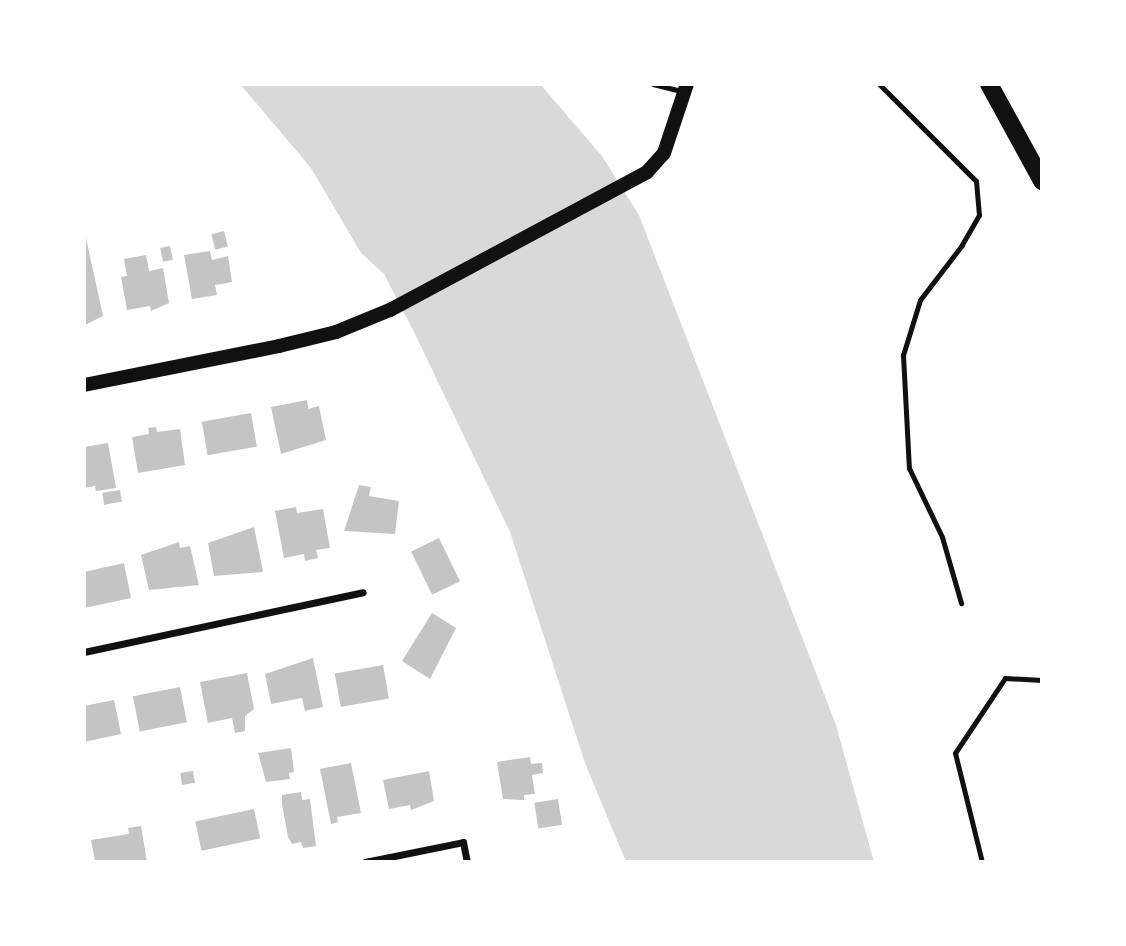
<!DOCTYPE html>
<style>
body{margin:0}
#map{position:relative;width:1126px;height:946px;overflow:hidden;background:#fff;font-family:Mulish,sans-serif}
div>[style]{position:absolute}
.water>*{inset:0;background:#d9d9d9}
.building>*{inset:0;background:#c4c4c4;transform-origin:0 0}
.service>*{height:5px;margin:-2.5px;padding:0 2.5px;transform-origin:2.5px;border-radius:2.5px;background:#111}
.minor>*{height:7px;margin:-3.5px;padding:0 3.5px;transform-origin:3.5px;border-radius:3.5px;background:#111}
.secondary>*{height:14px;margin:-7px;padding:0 7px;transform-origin:7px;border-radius:7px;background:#111}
.primary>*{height:18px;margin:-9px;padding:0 9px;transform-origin:9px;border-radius:9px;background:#111}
span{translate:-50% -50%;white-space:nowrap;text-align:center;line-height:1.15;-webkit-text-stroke:5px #fff;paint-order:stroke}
.frame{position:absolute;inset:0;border:86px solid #fff;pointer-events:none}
</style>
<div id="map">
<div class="water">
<div style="clip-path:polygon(240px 84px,540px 84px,602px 156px,639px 215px,836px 725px,874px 862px,626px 862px,585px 763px,510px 532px,414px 332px,384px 274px,361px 253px,311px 168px)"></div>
</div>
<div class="building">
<div style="clip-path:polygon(84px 229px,103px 316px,85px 325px,84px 320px)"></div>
<div style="left:224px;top:231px;width:16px;height:13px;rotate:76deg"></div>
<div style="left:170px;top:246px;width:14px;height:10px;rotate:78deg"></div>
<div style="clip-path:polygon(210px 251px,212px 260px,228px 256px,232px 282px,215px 285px,217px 295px,192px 299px,184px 255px)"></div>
<div style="clip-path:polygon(146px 255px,149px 271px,163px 268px,169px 303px,151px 311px,150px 306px,127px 310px,121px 277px,127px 276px,124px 259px)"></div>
<div style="clip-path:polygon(307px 400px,308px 409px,319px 406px,326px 440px,281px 454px,271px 407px)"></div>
<div style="left:251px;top:413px;width:34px;height:50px;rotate:80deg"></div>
<div style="clip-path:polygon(156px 427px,157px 432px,180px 429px,185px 465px,138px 473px,132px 437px,149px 434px,148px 428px)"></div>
<div style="clip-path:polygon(108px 443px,116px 488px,96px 491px,95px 486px,84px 488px,84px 447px)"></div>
<div style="clip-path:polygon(359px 485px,371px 487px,369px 496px,399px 501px,395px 534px,344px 531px)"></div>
<div style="left:120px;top:490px;width:12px;height:18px;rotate:81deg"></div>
<div style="clip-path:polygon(296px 507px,297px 513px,323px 509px,330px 548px,316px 550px,318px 558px,305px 561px,304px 554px,284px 558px,275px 511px)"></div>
<div style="clip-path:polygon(254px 527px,263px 572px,214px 576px,208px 543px)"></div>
<div style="left:439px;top:538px;width:48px;height:31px;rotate:64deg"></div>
<div style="clip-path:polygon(179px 542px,180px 548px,190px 546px,199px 585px,149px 590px,141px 555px)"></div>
<div style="clip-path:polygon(124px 563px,131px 598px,84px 608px,84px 572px)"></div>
<div style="clip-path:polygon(432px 613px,456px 628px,430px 679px,402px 661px)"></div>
<div style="clip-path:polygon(313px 658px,323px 707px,305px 711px,302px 698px,271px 704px,265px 674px)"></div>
<div style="left:383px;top:665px;width:34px;height:49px;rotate:80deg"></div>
<div style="clip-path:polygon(247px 673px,254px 709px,245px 716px,245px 731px,235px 733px,232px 718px,208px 723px,200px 682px)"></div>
<div style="left:180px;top:687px;width:36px;height:48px;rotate:79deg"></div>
<div style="clip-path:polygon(114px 700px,121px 734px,84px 742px,84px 706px)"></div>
<div style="clip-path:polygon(291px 748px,294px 772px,289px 773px,290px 779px,266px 782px,258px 753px)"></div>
<div style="clip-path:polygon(530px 757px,531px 764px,542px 763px,543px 773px,532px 775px,535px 794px,524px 795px,524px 800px,503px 799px,497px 762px)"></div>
<div style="clip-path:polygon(351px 763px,361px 813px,337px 817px,338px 822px,331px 824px,320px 769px)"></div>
<div style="left:193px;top:771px;width:12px;height:13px;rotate:81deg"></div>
<div style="clip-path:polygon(429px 771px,434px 801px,411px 810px,410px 805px,389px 809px,383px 780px)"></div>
<div style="clip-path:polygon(301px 792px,302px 800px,310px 799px,316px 846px,303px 848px,301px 842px,292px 844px,288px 837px,282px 804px,282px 795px)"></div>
<div style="left:558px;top:799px;width:26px;height:24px;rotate:81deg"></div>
<div style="left:254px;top:809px;width:30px;height:60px;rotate:78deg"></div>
<div style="clip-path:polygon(141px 826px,147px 862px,95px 862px,91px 840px,129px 834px,128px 828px)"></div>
</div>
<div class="service">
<div style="left:653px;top:84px;width:30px;rotate:14deg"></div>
<div style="left:879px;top:84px;width:137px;rotate:45deg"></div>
<div style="left:976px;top:181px;width:34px;rotate:85deg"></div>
<div style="left:979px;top:215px;width:34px;rotate:120deg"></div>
<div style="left:962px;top:245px;width:69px;rotate:127.4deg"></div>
<div style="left:920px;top:300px;width:58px;rotate:107.2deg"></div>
<div style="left:903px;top:355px;width:113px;rotate:87deg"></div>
<div style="left:909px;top:468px;width:76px;rotate:64.4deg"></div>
<div style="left:942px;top:537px;width:69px;rotate:73.9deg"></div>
<div style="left:982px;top:862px;width:112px;rotate:-103.9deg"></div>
<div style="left:955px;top:753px;width:90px;rotate:-56.3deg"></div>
<div style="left:1005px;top:678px;width:37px;rotate:3deg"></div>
</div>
<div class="minor">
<div style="left:84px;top:652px;width:285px;rotate:-12.1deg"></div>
<div style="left:365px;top:862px;width:100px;rotate:-11.5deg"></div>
<div style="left:463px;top:842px;width:20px;rotate:79deg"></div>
</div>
<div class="secondary">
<div style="left:84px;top:385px;width:199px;rotate:-11.3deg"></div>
<div style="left:279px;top:346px;width:59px;rotate:-13.8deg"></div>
<div style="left:336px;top:332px;width:58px;rotate:-22.2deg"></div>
<div style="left:390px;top:310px;width:292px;rotate:-28.2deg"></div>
<div style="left:647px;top:172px;width:25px;rotate:-48deg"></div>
<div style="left:664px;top:153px;width:73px;rotate:-71.6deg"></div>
</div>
<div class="primary">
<div style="left:989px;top:84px;width:111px;rotate:61.3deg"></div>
</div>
<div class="frame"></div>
</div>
